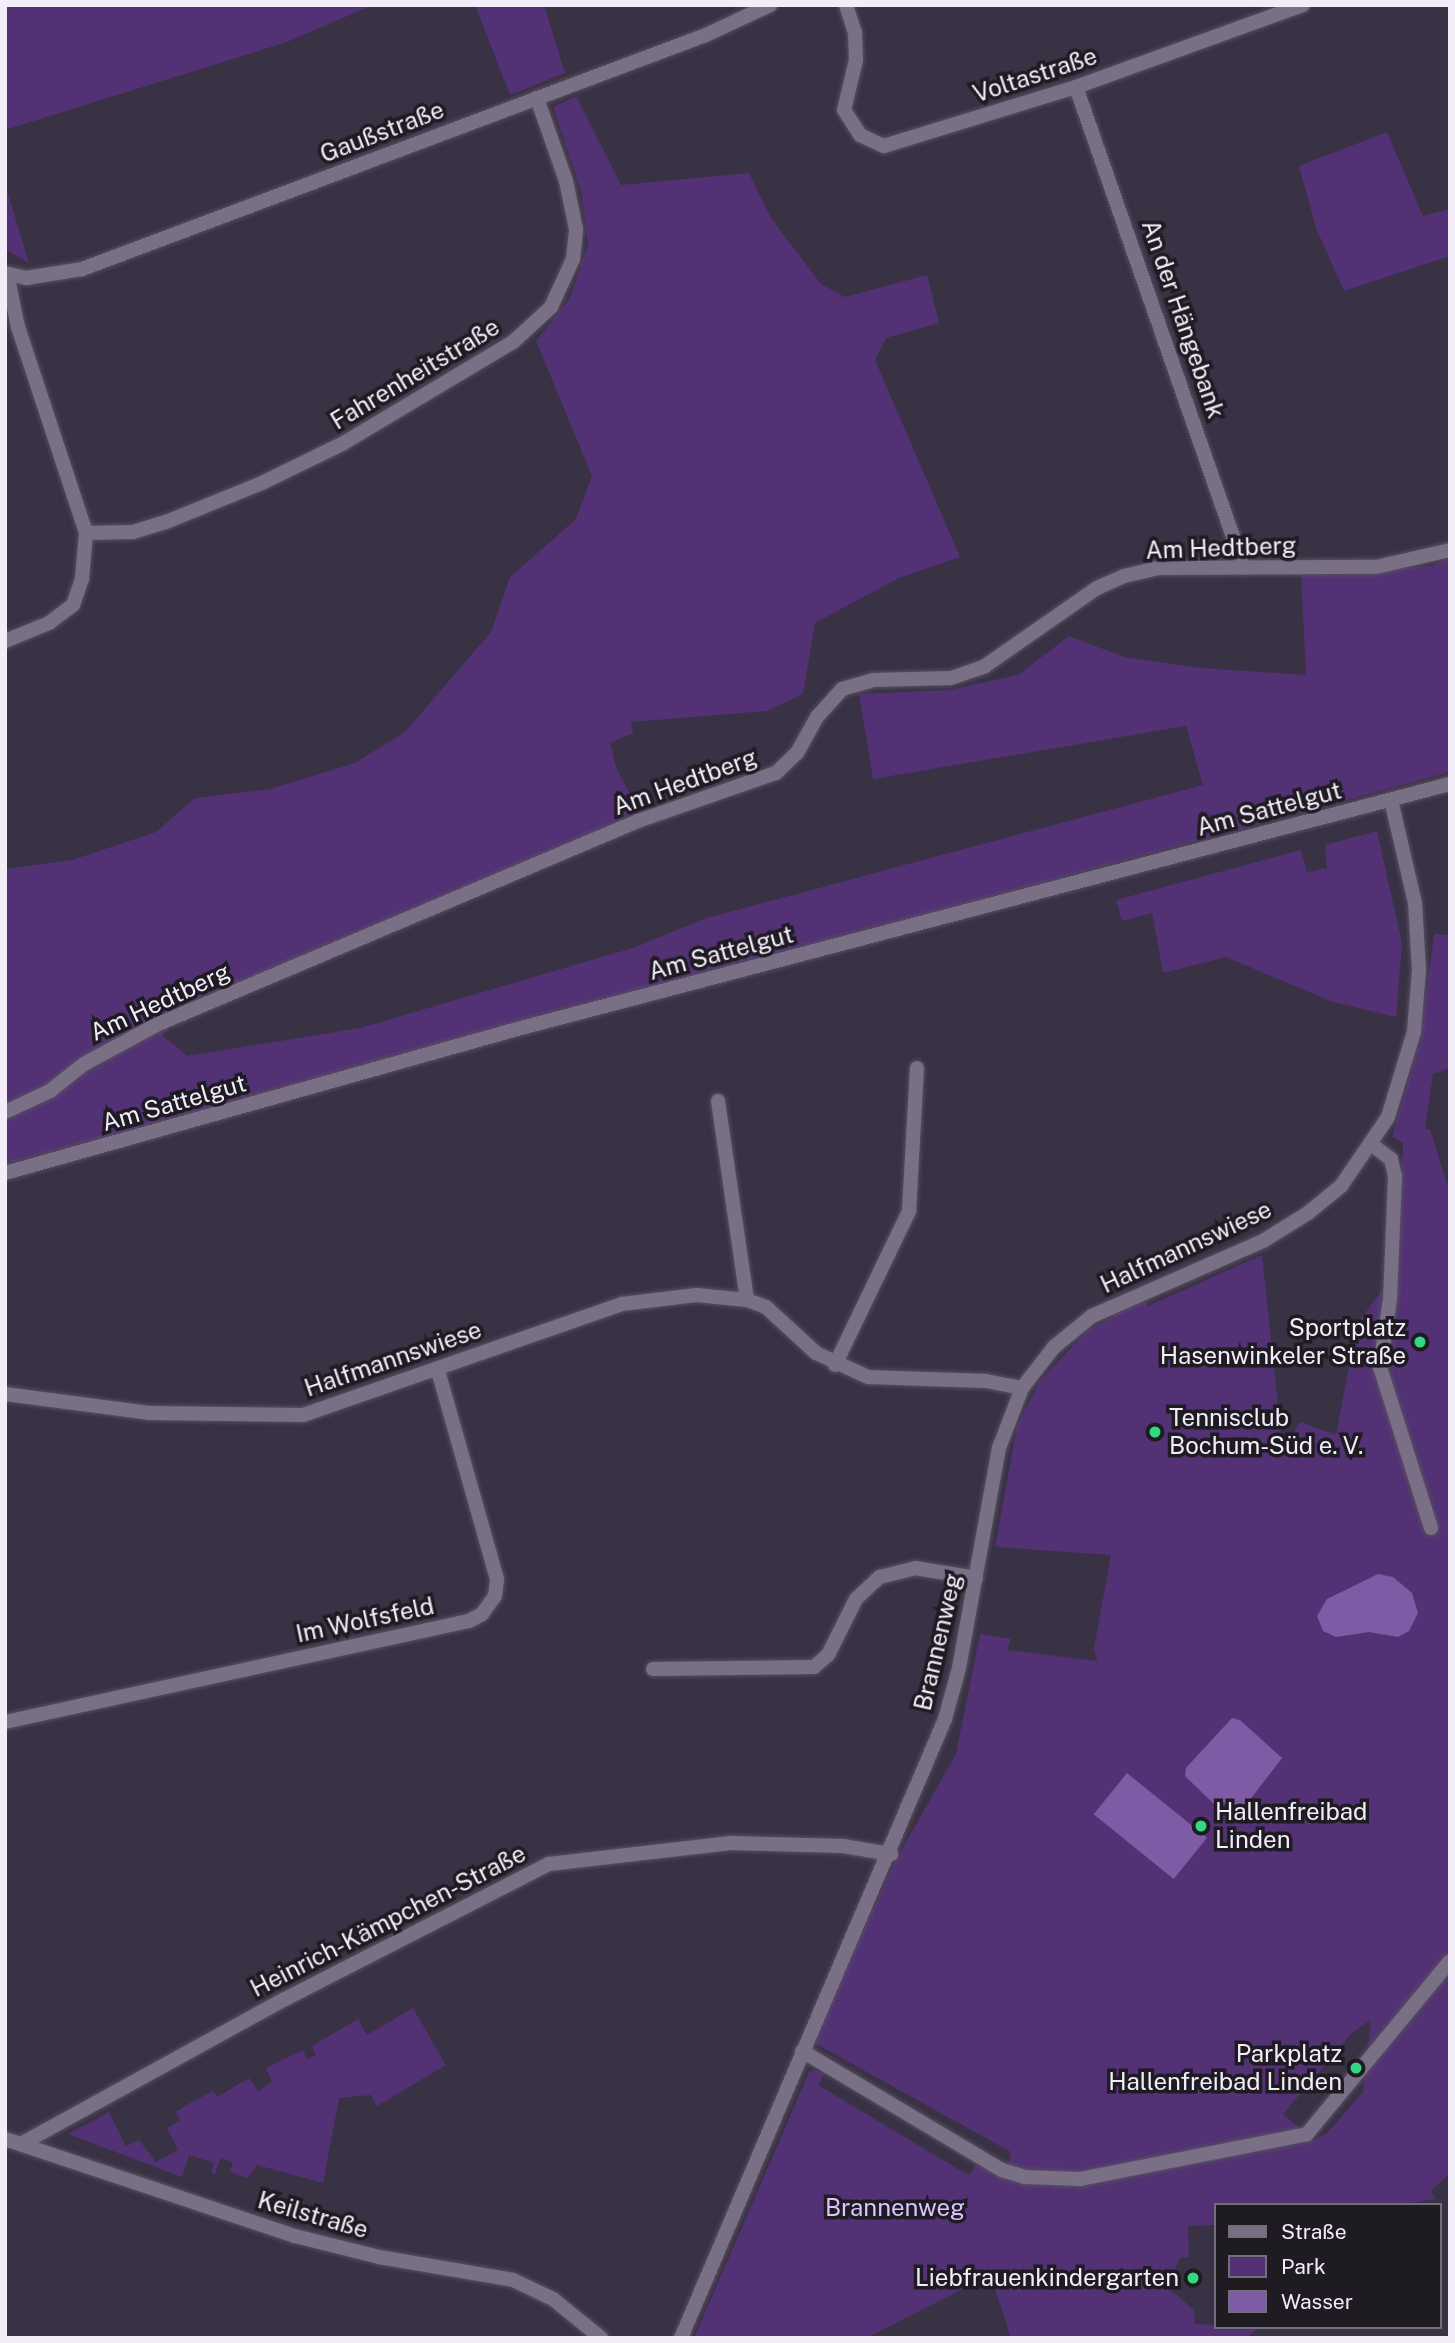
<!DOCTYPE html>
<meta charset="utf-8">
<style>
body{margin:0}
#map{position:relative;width:1455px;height:2343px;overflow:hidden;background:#393144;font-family:"Public Sans",sans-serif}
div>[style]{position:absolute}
.green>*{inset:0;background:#533175}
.water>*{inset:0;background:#7e5ca5;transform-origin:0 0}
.roads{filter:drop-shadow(0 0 2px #575060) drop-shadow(0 0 2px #575060)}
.street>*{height:14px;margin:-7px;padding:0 7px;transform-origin:7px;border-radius:7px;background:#797085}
.dots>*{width:19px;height:19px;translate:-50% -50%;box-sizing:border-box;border:4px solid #1f1b23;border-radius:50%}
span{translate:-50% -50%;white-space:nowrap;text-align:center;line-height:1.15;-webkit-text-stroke:7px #1f1b23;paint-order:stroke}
.street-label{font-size:24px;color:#f2edf9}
.poi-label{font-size:24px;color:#f2edf9}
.right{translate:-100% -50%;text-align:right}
.left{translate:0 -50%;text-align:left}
.park-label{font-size:24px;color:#dcc2ff}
.frame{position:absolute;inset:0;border:7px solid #f2edf9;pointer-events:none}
.legend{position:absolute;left:1214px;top:2203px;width:228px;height:126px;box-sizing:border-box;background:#1f1b23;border:2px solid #736f79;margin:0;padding:9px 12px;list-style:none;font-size:21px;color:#f2edf9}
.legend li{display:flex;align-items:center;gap:14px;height:35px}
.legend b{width:35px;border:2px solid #736f79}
</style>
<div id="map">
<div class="green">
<div style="clip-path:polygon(5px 5px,373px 5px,287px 42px,5px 130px)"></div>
<div style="clip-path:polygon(475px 5px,544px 5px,565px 73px,510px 95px)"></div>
<div style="clip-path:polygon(576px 96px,621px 185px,749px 173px,771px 218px,821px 284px,845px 297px,927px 275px,939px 323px,886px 338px,875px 360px,960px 557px,899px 578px,815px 623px,803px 694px,767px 711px,631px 722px,633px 733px,610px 743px,616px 767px,640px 813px,191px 1006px,162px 1035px,187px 1056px,360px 1028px,636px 947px,703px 919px,1203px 785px,1186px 726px,873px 779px,859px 694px,949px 690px,1018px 675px,1069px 636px,1124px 657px,1200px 668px,1306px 675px,1301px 575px,1432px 566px,1450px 557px,1450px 772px,5px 1164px,5px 869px,72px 860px,156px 832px,195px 798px,270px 789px,355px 763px,405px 732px,491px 632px,510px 577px,576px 519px,592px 476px,536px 341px,570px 298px,588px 244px,581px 191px,553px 107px)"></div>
<div style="clip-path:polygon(1387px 132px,1423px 216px,1450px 209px,1450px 256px,1344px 291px,1316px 228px,1299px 166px)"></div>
<div style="clip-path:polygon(5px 184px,29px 263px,5px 249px)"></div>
<div style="clip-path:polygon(1377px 831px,1402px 943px,1396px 1017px,1330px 1001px,1226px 957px,1163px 973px,1152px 913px,1122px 921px,1116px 900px,1301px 850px,1307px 872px,1327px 868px,1325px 845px)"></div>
<div style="clip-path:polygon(evenodd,1434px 934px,1450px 935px,1450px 1068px,1433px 1074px,1425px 1129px,1430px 1129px,1450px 1194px,1450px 2173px,1431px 2191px,1435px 2199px,1400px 2205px,1215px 2205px,1215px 2225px,1188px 2226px,1189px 2257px,1180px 2258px,1167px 2287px,1194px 2310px,1195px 2324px,1260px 2327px,1246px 2338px,1011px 2338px,989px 2271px,965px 2288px,866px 2338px,694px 2338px,810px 2070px,825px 2073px,818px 2085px,963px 2172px,970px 2175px,976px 2164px,1006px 2177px,1011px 2152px,811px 2041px,897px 1858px,956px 1754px,980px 1634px,1011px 1639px,1007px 1650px,1097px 1661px,1094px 1648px,1111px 1555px,995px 1547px,1017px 1426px,1039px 1382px,1087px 1331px,1120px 1312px,1146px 1301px,1148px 1306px,1262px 1255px,1282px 1442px,1288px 1443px,1300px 1422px,1336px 1435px,1357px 1324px,1383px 1289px,1375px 1366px,1384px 1391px,1398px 1290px,1403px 1143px,1392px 1137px,1420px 1040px,1434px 934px,1371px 2020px,1363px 2092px,1327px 2133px,1314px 2140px,1283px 2114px,1353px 2032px,1371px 2020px)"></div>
<div style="clip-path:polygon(413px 2008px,446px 2065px,377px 2106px,371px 2095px,339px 2098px,323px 2183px,257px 2165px,248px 2178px,230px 2172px,233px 2162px,221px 2158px,215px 2174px,211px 2173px,214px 2163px,189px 2155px,182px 2177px,68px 2134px,109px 2112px,126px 2146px,139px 2140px,156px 2162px,178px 2150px,167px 2128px,180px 2120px,176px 2112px,190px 2103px,213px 2091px,217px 2097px,249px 2078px,258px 2091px,272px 2082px,266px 2068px,303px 2050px,307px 2059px,316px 2055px,312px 2046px,358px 2019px,367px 2035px)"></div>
</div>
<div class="water">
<div style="clip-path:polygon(1378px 1574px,1393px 1577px,1412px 1593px,1418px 1613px,1409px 1631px,1398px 1637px,1369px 1632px,1336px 1637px,1323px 1631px,1317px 1616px,1327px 1599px)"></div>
<div style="clip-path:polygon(1232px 1718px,1240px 1720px,1282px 1758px,1239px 1814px,1223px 1802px,1218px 1808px,1185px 1776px,1186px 1768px)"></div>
<div style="left:1127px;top:1773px;width:103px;height:53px;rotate:39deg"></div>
</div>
<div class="roads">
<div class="street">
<div style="left:846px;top:5px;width:28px;rotate:72deg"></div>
<div style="left:855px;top:32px;width:28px;rotate:88deg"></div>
<div style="left:856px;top:60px;width:51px;rotate:103.5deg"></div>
<div style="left:844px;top:110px;width:30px;rotate:57deg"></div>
<div style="left:860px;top:135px;width:26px;rotate:25deg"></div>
<div style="left:884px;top:146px;width:201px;rotate:-17.1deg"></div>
<div style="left:1076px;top:87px;width:241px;rotate:-19.9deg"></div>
<div style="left:1076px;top:87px;width:509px;rotate:70.75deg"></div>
<div style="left:5px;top:273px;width:22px;rotate:13deg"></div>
<div style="left:26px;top:278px;width:57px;rotate:-9.1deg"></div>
<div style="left:82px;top:269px;width:666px;rotate:-20.56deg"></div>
<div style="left:706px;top:35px;width:71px;rotate:-25.1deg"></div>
<div style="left:7px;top:274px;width:54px;rotate:78.3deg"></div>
<div style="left:18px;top:327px;width:217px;rotate:71.7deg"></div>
<div style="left:86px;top:533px;width:47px;rotate:-1.2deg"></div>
<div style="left:133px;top:532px;width:34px;rotate:-17deg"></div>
<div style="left:166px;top:522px;width:104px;rotate:-22.1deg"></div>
<div style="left:262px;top:483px;width:89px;rotate:-26deg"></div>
<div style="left:342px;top:444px;width:199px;rotate:-30.8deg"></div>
<div style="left:513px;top:342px;width:52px;rotate:-42.6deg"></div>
<div style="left:551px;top:307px;width:53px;rotate:-65.4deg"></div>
<div style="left:573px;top:259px;width:30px;rotate:-84deg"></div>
<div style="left:576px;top:229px;width:49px;rotate:-101.8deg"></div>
<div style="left:566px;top:181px;width:88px;rotate:-109.3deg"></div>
<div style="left:5px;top:641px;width:48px;rotate:-22.2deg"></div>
<div style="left:49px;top:623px;width:30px;rotate:-37deg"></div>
<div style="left:73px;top:605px;width:28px;rotate:-71deg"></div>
<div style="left:82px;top:579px;width:46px;rotate:-85deg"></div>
<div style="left:718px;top:1101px;width:201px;rotate:81.7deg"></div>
<div style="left:5px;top:1112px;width:50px;rotate:-25deg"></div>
<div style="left:50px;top:1091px;width:43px;rotate:-38.5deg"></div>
<div style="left:84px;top:1064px;width:82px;rotate:-28.4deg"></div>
<div style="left:156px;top:1025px;width:523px;rotate:-22.94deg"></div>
<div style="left:638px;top:821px;width:146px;rotate:-19.2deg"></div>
<div style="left:776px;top:773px;width:29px;rotate:-44deg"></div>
<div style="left:797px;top:753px;width:41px;rotate:-60.9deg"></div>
<div style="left:817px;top:717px;width:38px;rotate:-48deg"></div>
<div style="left:842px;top:689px;width:32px;rotate:-16deg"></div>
<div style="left:873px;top:680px;width:78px;rotate:-1.5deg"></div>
<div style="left:951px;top:678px;width:36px;rotate:-19deg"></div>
<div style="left:985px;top:666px;width:136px;rotate:-34.9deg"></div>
<div style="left:1097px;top:588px;width:30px;rotate:-24deg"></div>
<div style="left:1124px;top:576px;width:37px;rotate:-13deg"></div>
<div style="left:1160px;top:568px;width:216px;rotate:-0.3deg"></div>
<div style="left:1376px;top:567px;width:76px;rotate:-12.9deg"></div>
<div style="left:1371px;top:1144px;width:25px;rotate:37deg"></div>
<div style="left:1391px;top:1159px;width:17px;rotate:77deg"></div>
<div style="left:1395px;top:1176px;width:123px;rotate:92.3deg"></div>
<div style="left:1390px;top:1299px;width:69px;rotate:98.4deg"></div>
<div style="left:1380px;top:1367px;width:169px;rotate:72.4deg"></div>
<div style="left:5px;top:1173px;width:536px;rotate:-15.7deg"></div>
<div style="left:521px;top:1028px;width:961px;rotate:-14.72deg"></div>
<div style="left:835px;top:1365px;width:171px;rotate:-64.3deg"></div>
<div style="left:909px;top:1211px;width:143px;rotate:-86.8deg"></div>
<div style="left:5px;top:1394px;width:145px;rotate:7.5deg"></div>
<div style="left:149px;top:1413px;width:154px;rotate:0.7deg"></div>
<div style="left:303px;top:1415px;width:338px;rotate:-19.2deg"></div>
<div style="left:622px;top:1304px;width:75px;rotate:-6.9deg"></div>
<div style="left:696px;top:1295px;width:51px;rotate:5.6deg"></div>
<div style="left:747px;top:1300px;width:20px;rotate:20deg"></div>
<div style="left:766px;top:1307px;width:68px;rotate:42.6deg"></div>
<div style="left:816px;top:1353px;width:57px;rotate:24.8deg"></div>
<div style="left:868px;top:1377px;width:118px;rotate:1.9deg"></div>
<div style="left:986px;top:1381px;width:37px;rotate:11deg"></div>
<div style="left:653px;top:1669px;width:161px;rotate:-0.7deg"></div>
<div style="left:814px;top:1667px;width:18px;rotate:-41deg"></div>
<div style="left:828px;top:1655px;width:63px;rotate:-63.4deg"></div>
<div style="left:856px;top:1599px;width:33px;rotate:-43deg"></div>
<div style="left:880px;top:1577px;width:36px;rotate:-14deg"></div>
<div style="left:915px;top:1568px;width:62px;rotate:9.3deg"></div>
<div style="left:5px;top:1722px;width:475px;rotate:-12.3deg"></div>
<div style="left:469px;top:1621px;width:15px;rotate:-28deg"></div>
<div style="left:482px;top:1614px;width:22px;rotate:-54deg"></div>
<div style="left:495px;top:1596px;width:17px;rotate:-83deg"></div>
<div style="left:497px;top:1579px;width:216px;rotate:-105.8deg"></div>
<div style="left:802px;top:2051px;width:233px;rotate:30.8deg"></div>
<div style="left:1002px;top:2170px;width:24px;rotate:17deg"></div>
<div style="left:1025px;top:2177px;width:55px;rotate:2.1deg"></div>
<div style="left:1080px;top:2179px;width:231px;rotate:-11.2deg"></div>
<div style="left:1307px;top:2134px;width:224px;rotate:-50.4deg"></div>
<div style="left:5px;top:2139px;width:306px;rotate:18.5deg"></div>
<div style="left:295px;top:2236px;width:87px;rotate:14deg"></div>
<div style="left:379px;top:2257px;width:136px;rotate:9.7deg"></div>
<div style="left:513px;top:2280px;width:44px;rotate:25.4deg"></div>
<div style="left:553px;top:2299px;width:62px;rotate:39.1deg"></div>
<div style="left:21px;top:2144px;width:301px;rotate:-28.8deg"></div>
<div style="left:285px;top:1999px;width:297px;rotate:-27.1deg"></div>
<div style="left:549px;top:1864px;width:183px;rotate:-6.6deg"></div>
<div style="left:731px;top:1843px;width:112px;rotate:1.5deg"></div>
<div style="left:843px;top:1846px;width:49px;rotate:9.5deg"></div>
<div style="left:681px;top:2338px;width:673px;rotate:-66.9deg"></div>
<div style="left:945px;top:1719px;width:53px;rotate:-74.6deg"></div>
<div style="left:959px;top:1668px;width:224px;rotate:-79.7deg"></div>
<div style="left:999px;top:1448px;width:64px;rotate:-69deg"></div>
<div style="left:1022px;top:1388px;width:52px;rotate:-52deg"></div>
<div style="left:1054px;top:1347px;width:49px;rotate:-39.2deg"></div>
<div style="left:1092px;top:1316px;width:187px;rotate:-23.7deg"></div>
<div style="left:1263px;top:1241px;width:53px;rotate:-31.9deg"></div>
<div style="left:1308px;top:1213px;width:43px;rotate:-39.3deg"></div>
<div style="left:1341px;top:1186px;width:83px;rotate:-55.7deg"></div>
<div style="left:1388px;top:1117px;width:89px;rotate:-73deg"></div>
<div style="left:1414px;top:1032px;width:62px;rotate:-85.4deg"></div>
<div style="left:1419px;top:970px;width:67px;rotate:-93.4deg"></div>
<div style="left:1415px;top:903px;width:106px;rotate:-103.1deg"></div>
</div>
</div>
<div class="dots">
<div style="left:1420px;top:1342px;background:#34d881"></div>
<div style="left:1155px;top:1432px;background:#34d881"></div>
<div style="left:1201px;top:1826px;background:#34d881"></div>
<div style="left:1356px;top:2068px;background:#34d881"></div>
<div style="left:1193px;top:2278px;background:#34d881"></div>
</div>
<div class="street-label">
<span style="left:1035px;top:75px;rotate:-18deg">Voltastraße</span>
<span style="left:382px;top:132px;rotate:-21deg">Gaußstraße</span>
<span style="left:1183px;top:319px;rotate:71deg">An der Hängebank</span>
<span style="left:415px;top:374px;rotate:-31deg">Fahrenheitstraße</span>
<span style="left:1221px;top:548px;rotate:-2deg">Am Hedtberg</span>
<span style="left:685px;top:782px;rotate:-20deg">Am Hedtberg</span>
<span style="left:1269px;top:809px;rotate:-15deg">Am Sattelgut</span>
<span style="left:721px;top:953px;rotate:-15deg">Am Sattelgut</span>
<span style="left:160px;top:1002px;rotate:-25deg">Am Hedtberg</span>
<span style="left:174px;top:1103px;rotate:-16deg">Am Sattelgut</span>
<span style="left:1186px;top:1247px;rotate:-25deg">Halfmannswiese</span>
<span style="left:393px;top:1359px;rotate:-19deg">Halfmannswiese</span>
<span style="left:365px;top:1620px;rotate:-12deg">Im Wolfsfeld</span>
<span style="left:938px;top:1642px;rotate:-77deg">Brannenweg</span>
<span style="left:388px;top:1921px;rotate:-27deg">Heinrich-Kämpchen-Straße</span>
<span style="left:313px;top:2215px;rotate:16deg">Keilstraße</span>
</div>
<div class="poi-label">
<span class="right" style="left:1406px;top:1342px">Sportplatz<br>Hasenwinkeler Straße</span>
<span class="left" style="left:1169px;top:1432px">Tennisclub<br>Bochum-Süd e. V.</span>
<span class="left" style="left:1215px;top:1826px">Hallenfreibad<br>Linden</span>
<span class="right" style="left:1342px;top:2068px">Parkplatz<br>Hallenfreibad Linden</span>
<span class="right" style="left:1179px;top:2278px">Liebfrauenkindergarten</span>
</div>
<div class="park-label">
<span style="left:895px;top:2208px">Brannenweg</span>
</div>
<div class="frame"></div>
<ul class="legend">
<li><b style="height:9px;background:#797085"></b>Straße</li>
<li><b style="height:19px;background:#533175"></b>Park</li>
<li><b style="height:19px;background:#7e5ca5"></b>Wasser</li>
</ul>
</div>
